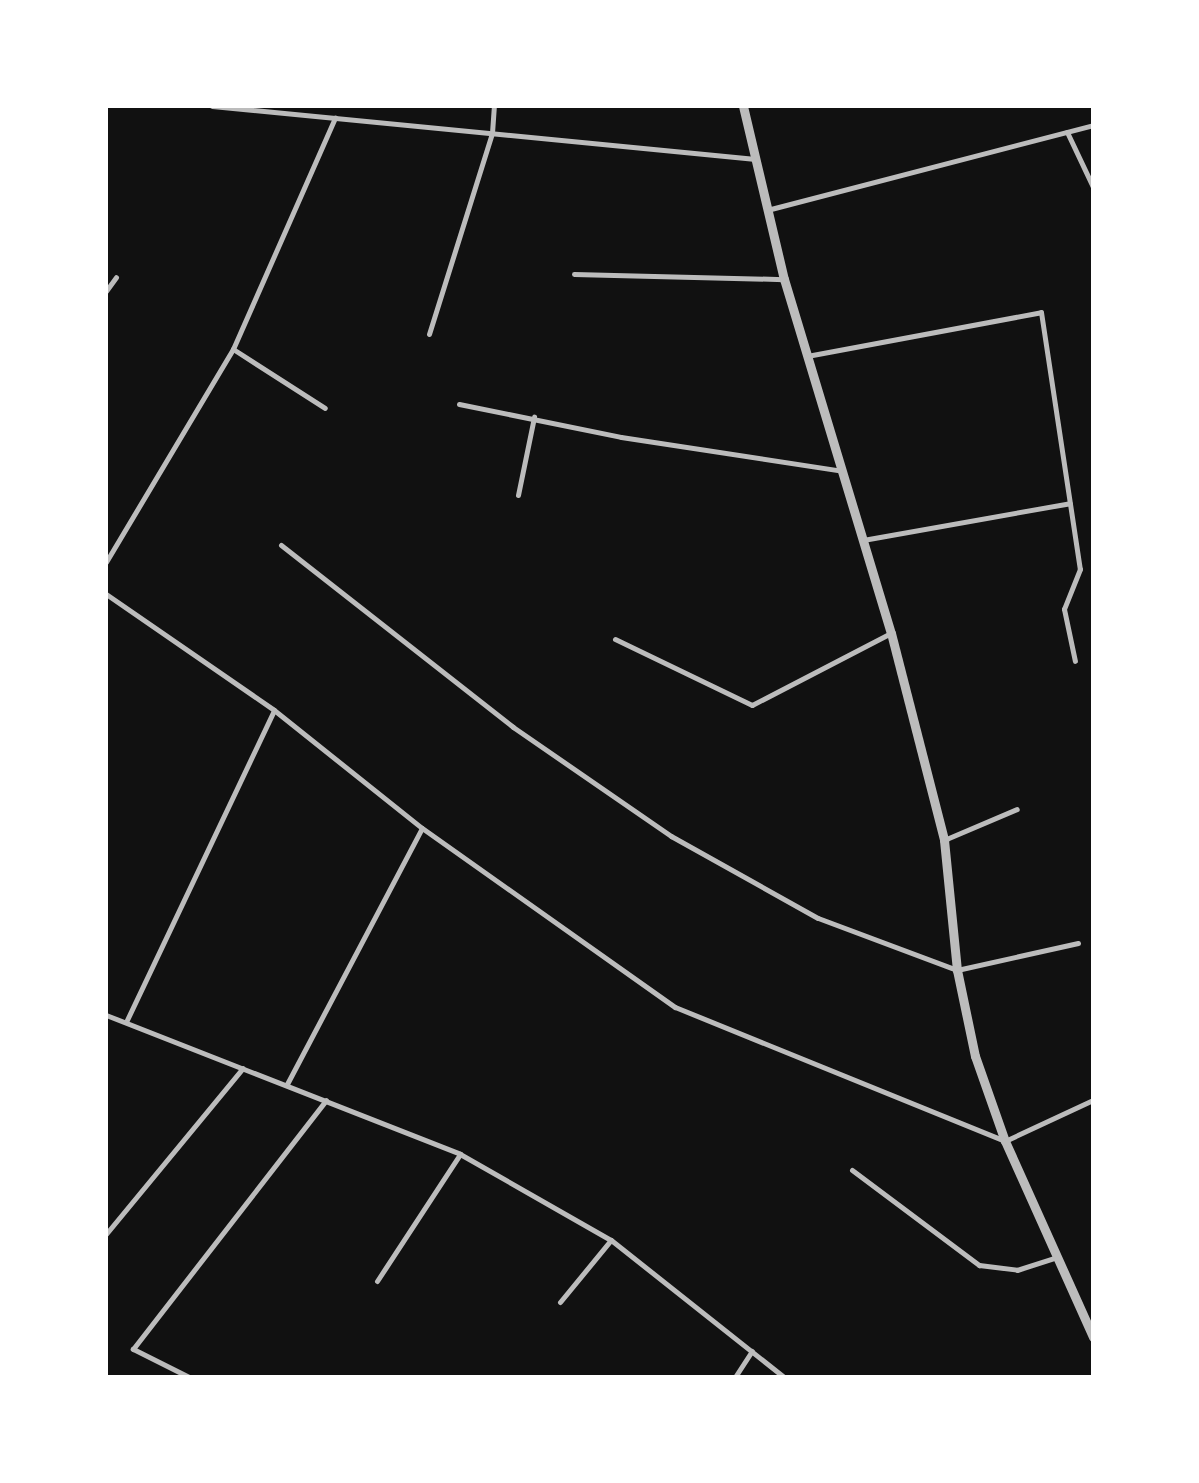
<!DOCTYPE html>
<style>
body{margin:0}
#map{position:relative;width:1199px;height:1483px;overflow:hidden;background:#111;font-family:Raleway,sans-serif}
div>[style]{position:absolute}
.minor>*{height:5px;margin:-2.5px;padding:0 2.5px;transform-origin:2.5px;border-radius:2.5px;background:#bcbcbc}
.tertiary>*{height:9px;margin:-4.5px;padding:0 4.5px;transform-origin:4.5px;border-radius:4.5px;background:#bcbcbc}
span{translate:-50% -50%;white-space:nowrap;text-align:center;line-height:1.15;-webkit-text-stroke:5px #fff;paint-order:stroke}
.frame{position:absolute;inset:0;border:108px solid #fff;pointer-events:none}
</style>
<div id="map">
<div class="minor">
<div style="left:212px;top:106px;width:546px;rotate:5.57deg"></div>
<div style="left:1067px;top:132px;width:61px;rotate:64.7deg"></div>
<div style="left:767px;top:210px;width:337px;rotate:-14.6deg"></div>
<div style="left:574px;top:274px;width:210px;rotate:1.4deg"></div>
<div style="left:106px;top:291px;width:17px;rotate:-54deg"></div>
<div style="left:429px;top:334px;width:211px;rotate:-72.6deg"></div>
<div style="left:492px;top:133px;width:27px;rotate:-86deg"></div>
<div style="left:233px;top:349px;width:109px;rotate:32.7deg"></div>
<div style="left:807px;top:356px;width:238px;rotate:-10.6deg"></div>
<div style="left:1041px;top:312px;width:260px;rotate:81.4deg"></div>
<div style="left:1080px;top:569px;width:43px;rotate:111.8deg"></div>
<div style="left:1064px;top:609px;width:53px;rotate:78.1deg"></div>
<div style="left:459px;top:404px;width:165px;rotate:11.5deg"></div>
<div style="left:621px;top:437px;width:224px;rotate:8.7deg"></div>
<div style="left:518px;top:495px;width:80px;rotate:-78.4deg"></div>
<div style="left:863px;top:540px;width:210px;rotate:-10.1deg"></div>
<div style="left:281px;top:545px;width:295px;rotate:38.1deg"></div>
<div style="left:513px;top:727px;width:192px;rotate:34.6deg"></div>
<div style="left:671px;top:836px;width:168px;rotate:29.2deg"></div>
<div style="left:818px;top:918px;width:148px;rotate:20.5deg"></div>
<div style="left:957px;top:970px;width:124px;rotate:-12.6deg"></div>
<div style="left:106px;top:562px;width:248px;rotate:-59.2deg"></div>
<div style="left:233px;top:349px;width:253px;rotate:-66.2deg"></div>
<div style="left:106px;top:594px;width:204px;rotate:34.6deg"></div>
<div style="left:274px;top:710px;width:189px;rotate:38.6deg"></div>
<div style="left:422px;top:828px;width:310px;rotate:35.3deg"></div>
<div style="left:675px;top:1007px;width:356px;rotate:22.1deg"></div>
<div style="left:1005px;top:1141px;width:97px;rotate:-25deg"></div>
<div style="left:615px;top:639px;width:152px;rotate:25.7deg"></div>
<div style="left:752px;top:705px;width:157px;rotate:-27.4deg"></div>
<div style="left:944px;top:840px;width:79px;rotate:-23deg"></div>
<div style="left:106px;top:1015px;width:380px;rotate:21.4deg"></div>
<div style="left:460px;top:1154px;width:174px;rotate:29.7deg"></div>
<div style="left:611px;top:1240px;width:221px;rotate:38.4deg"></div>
<div style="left:126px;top:1022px;width:345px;rotate:-64.6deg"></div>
<div style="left:287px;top:1084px;width:289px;rotate:-62.2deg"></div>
<div style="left:852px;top:1170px;width:159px;rotate:36.8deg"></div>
<div style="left:979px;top:1265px;width:38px;rotate:7deg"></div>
<div style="left:1017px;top:1270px;width:42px;rotate:-18deg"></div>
<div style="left:106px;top:1234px;width:215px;rotate:-50.5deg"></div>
<div style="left:377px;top:1281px;width:152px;rotate:-56.8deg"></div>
<div style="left:560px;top:1302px;width:80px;rotate:-50.6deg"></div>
<div style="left:189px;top:1377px;width:63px;rotate:-153.4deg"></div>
<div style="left:133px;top:1349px;width:315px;rotate:-52.2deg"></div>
<div style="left:735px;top:1377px;width:31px;rotate:-57deg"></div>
</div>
<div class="tertiary">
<div style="left:743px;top:106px;width:178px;rotate:76.7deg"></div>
<div style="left:784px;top:279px;width:370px;rotate:73.2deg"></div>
<div style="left:891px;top:633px;width:214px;rotate:75.6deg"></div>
<div style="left:944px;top:840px;width:131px;rotate:84.3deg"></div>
<div style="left:957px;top:970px;width:88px;rotate:78.2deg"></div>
<div style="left:975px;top:1056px;width:90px;rotate:70.6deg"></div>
<div style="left:1005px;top:1141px;width:215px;rotate:65.8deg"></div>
</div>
<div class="frame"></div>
</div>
